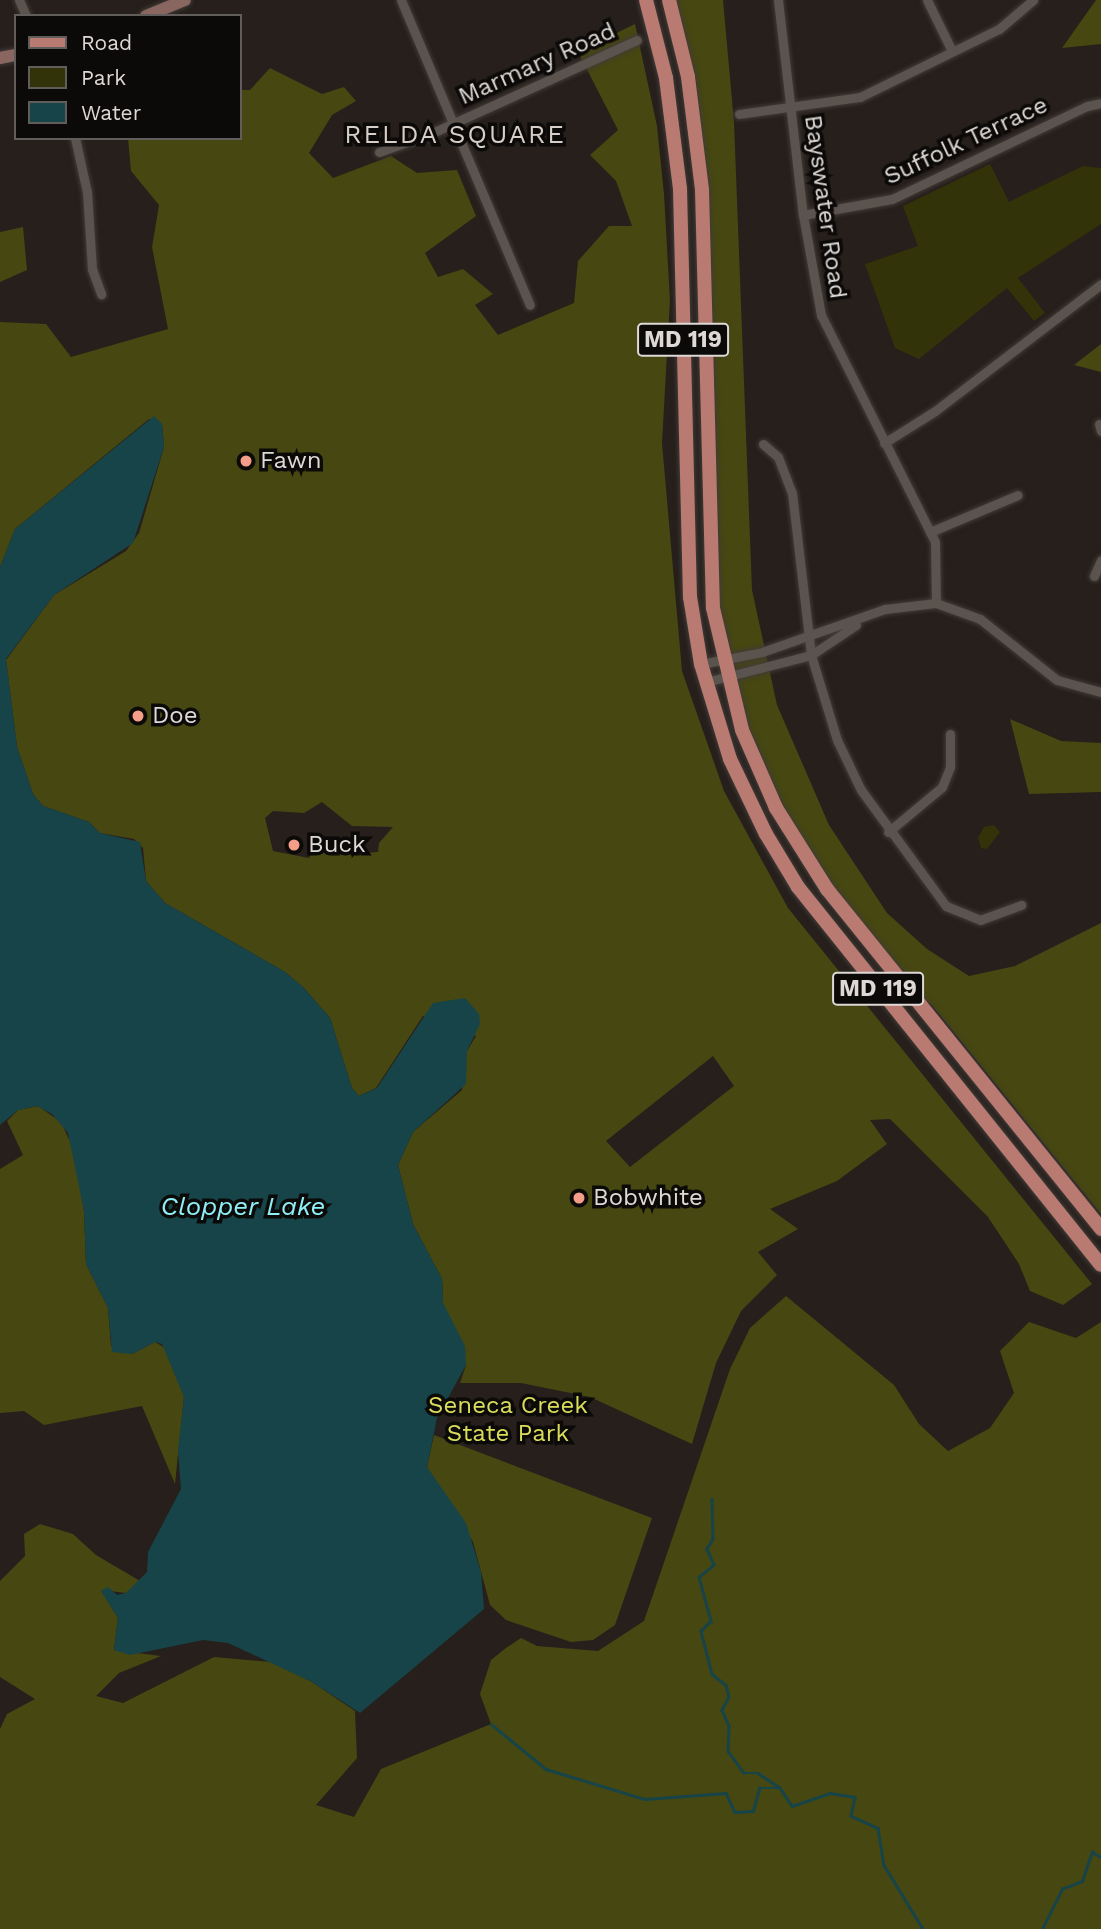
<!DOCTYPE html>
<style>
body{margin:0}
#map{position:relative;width:1101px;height:1929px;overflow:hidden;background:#261f1b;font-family:"Work Sans",sans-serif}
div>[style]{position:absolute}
.green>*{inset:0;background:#323308}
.forest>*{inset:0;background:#464711}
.water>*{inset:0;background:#174448}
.stream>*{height:2.5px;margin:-1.25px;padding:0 1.25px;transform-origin:1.25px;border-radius:1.25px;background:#174448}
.roads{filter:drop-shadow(0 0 2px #413b38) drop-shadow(0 0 2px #413b38)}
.street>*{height:9px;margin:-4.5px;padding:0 4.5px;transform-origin:4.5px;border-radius:4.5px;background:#5a534e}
.secondary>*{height:12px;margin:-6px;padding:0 6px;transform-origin:6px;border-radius:6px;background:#896760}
.primary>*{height:14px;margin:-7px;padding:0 7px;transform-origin:7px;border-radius:7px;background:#b97b71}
.dots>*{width:19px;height:19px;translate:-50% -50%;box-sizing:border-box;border:4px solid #0c0a08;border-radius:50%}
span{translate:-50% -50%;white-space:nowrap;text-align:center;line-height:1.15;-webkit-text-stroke:7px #0c0a08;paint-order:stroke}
.shield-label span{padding:2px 5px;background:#0c0a08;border:2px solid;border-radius:5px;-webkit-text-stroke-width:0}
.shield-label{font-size:23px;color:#ded9d6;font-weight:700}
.street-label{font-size:24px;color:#ded9d6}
.poi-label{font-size:24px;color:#ded9d6}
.left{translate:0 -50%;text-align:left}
.park-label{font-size:24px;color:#dadd5a}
.neighbourhood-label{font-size:26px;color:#d7cec8;letter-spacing:2px}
.water-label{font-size:26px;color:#8feff7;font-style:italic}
.legend{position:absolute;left:14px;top:14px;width:228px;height:126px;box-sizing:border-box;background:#0c0a08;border:2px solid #605d5a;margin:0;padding:9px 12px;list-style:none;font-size:21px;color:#ded9d6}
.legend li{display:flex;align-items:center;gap:14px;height:35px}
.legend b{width:35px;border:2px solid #605d5a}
</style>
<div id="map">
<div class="green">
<div style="clip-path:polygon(990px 164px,1009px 202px,1083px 166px,1101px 168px,1101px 224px,1018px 278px,1045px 313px,1034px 321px,1007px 288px,919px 359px,895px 348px,865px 264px,918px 246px,903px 206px)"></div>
<div style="clip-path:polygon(994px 825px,1000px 832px,987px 849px,981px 848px,978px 838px,984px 827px)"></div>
</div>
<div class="forest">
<div style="clip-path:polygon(669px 0,723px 0,734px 122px,752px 590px,777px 705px,829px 825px,887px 913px,927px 949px,969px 976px,1015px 966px,1101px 923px,1101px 1214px,932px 1005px,908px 990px,818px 877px,750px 750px,719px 642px,696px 129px)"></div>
<div style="clip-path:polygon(1096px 0,1101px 0,1101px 44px,1062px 48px)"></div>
<div style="clip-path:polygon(evenodd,635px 24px,657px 126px,664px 194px,670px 300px,662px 443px,682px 671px,724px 791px,788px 908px,1092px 1284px,1063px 1305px,1030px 1291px,1019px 1264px,988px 1217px,890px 1119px,870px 1120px,887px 1144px,837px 1181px,770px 1209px,798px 1229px,758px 1252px,777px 1275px,741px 1311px,716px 1363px,692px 1444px,590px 1397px,521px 1383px,460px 1383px,466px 1365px,443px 1303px,442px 1279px,413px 1224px,398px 1165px,413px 1132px,462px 1090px,467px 1051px,476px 1036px,423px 1016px,376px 1088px,359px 1096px,352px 1088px,330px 1018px,303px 987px,285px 972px,165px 903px,146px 881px,143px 848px,134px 839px,100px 833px,89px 822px,43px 806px,33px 794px,17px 747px,6px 660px,54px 595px,126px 551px,139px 533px,164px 447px,162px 424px,149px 419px,15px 529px,0 567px,0 322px,46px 324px,71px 357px,168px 329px,152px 247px,159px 205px,131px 171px,128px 138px,240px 138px,240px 90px,250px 90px,270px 68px,322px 94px,344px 87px,356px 101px,332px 115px,309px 153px,333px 178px,391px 156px,417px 173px,457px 170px,476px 216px,425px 253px,438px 277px,463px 269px,493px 294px,475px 305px,498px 335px,574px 303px,578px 261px,609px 226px,632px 226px,616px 181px,590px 155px,618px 130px,578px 52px,635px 24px,322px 802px,352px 826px,393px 827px,379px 843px,378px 852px,337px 855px,316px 847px,309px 858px,273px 851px,265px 818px,273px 811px,304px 813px,322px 802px,635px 24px,713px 1056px,734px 1086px,630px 1167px,606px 1141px,713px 1056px)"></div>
<div style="clip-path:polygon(23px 227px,27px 270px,0 282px,0 232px)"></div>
<div style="clip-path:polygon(1101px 344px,1101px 372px,1074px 365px)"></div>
<div style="clip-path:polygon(1010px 719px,1061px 741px,1101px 743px,1101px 792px,1029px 794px)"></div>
<div style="clip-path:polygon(38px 1106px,61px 1122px,74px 1150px,84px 1211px,86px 1264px,108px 1308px,111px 1346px,132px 1354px,155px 1342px,167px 1349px,175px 1365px,184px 1397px,175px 1484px,142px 1406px,44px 1425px,24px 1411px,0 1413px,0 1169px,23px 1155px,7px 1121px,18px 1110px)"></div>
<div style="clip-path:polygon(786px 1296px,894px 1385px,919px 1424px,948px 1451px,990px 1428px,1014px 1393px,1000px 1351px,1029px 1322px,1076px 1338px,1101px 1322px,1101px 1929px,0 1929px,0 1729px,7px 1714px,35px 1699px,0 1677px,0 1581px,25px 1556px,24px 1534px,40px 1524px,73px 1534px,96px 1555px,140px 1581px,126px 1593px,101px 1590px,118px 1618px,114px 1650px,161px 1656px,119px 1673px,96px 1696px,123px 1703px,214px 1657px,271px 1662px,312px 1682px,355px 1711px,357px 1758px,316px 1805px,354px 1817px,381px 1769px,491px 1724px,480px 1694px,491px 1660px,506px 1648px,521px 1638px,537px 1646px,598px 1651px,644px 1621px,730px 1369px,750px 1328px)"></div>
<div style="clip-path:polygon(434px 1435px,652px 1518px,615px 1625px,593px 1640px,571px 1642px,506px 1620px,490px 1605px,473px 1542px,427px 1467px)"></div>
</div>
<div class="water">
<div style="clip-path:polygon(154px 416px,162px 424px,164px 447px,133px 543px,54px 595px,6px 659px,17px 747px,33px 794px,43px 806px,89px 822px,100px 833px,140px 842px,146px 881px,165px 903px,285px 972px,303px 987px,330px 1018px,352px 1088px,359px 1096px,377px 1088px,433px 1003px,465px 998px,479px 1014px,480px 1024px,467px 1051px,466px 1084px,413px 1132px,398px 1165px,413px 1224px,442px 1279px,443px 1303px,465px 1346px,466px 1365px,437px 1418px,427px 1467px,466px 1523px,481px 1572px,484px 1609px,360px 1713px,312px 1682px,228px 1643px,203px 1640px,130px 1655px,114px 1650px,118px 1618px,101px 1591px,108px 1587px,117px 1595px,126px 1593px,147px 1572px,148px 1552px,181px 1489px,178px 1451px,184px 1397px,162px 1344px,155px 1342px,132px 1354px,112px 1352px,108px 1308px,86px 1264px,84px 1211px,68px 1133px,52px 1114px,37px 1106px,18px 1110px,0 1125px,0 567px,15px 529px)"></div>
</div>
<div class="stream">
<div style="left:712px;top:1499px;width:40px;rotate:88.6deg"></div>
<div style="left:713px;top:1539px;width:12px;rotate:121deg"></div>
<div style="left:707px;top:1549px;width:17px;rotate:66deg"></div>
<div style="left:714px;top:1565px;width:19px;rotate:141deg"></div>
<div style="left:699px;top:1577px;width:46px;rotate:74.7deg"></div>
<div style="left:711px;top:1621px;width:14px;rotate:135deg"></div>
<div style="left:701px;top:1631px;width:44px;rotate:75.7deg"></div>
<div style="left:712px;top:1674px;width:18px;rotate:38deg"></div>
<div style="left:726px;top:1685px;width:12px;rotate:76deg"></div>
<div style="left:729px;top:1697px;width:15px;rotate:118deg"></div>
<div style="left:722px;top:1710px;width:17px;rotate:66deg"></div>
<div style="left:729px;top:1726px;width:25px;rotate:92deg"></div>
<div style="left:728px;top:1751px;width:27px;rotate:54deg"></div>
<div style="left:744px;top:1773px;width:14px"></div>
<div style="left:758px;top:1773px;width:25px;rotate:34deg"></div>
<div style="left:491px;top:1724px;width:71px;rotate:39.3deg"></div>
<div style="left:546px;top:1769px;width:103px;rotate:16.9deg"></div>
<div style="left:645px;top:1799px;width:81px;rotate:-4.2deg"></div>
<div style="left:726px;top:1793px;width:21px;rotate:65deg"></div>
<div style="left:735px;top:1812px;width:18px;rotate:-3deg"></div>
<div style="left:753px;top:1811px;width:24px;rotate:-75deg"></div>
<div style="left:759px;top:1788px;width:21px"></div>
<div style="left:780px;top:1788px;width:22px;rotate:56deg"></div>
<div style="left:792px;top:1806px;width:40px;rotate:-18.9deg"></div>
<div style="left:830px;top:1793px;width:25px;rotate:9deg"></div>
<div style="left:855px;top:1797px;width:19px;rotate:102deg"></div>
<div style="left:851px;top:1816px;width:30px;rotate:24deg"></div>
<div style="left:878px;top:1828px;width:37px;rotate:81deg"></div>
<div style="left:884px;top:1865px;width:75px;rotate:58.6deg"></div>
<div style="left:1042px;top:1929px;width:45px;rotate:-63.4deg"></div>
<div style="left:1062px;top:1889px;width:22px;rotate:-22deg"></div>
<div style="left:1082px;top:1881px;width:31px;rotate:-71deg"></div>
<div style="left:1092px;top:1852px;width:10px;rotate:29deg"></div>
</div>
<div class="roads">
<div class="street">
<div style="left:19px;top:0;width:17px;rotate:66deg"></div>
<div style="left:401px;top:0;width:331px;rotate:67.1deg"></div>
<div style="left:778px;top:0;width:216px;rotate:83.4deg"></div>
<div style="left:803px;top:215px;width:102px;rotate:79.8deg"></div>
<div style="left:821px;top:315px;width:254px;rotate:63.3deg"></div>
<div style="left:935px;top:542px;width:61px;rotate:89.1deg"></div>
<div style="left:927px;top:0;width:57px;rotate:63.9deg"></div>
<div style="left:739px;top:114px;width:122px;rotate:-8deg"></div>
<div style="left:860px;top:97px;width:155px;rotate:-26.1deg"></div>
<div style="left:999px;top:29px;width:45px;rotate:-40.5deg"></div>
<div style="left:75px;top:138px;width:55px;rotate:77.5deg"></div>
<div style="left:87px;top:192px;width:77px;rotate:86.3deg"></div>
<div style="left:92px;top:269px;width:27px;rotate:70deg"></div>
<div style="left:379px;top:152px;width:56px;rotate:-19.7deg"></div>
<div style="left:432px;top:133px;width:225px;rotate:-24.4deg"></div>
<div style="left:803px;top:215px;width:90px;rotate:-10.2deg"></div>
<div style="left:892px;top:199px;width:216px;rotate:-25.5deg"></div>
<div style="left:1087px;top:106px;width:14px;rotate:-12deg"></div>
<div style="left:1099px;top:424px;width:7px;rotate:74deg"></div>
<div style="left:884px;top:443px;width:60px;rotate:-32.1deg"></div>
<div style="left:935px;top:411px;width:209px;rotate:-37.4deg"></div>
<div style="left:763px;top:444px;width:20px;rotate:41deg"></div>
<div style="left:778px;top:457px;width:39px;rotate:69deg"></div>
<div style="left:792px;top:493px;width:163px;rotate:83.3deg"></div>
<div style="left:811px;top:655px;width:89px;rotate:73deg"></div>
<div style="left:837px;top:740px;width:55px;rotate:64.4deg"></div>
<div style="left:861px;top:790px;width:144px;rotate:53.8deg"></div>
<div style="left:946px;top:906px;width:37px;rotate:22deg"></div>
<div style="left:980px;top:920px;width:44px;rotate:-20.1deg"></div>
<div style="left:930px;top:532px;width:95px;rotate:-22.8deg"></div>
<div style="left:1094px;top:576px;width:17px;rotate:-66deg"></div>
<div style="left:701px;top:664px;width:62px;rotate:-11.1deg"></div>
<div style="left:762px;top:652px;width:130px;rotate:-19.3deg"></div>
<div style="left:885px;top:609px;width:51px;rotate:-6.7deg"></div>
<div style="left:936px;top:603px;width:47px;rotate:20deg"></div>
<div style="left:980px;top:619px;width:98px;rotate:38.4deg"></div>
<div style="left:1057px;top:680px;width:46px;rotate:15.3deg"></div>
<div style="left:706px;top:682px;width:108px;rotate:-14.4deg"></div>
<div style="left:811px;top:655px;width:54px;rotate:-33.7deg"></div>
<div style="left:888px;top:832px;width:70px;rotate:-39.8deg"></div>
<div style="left:942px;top:787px;width:22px;rotate:-68deg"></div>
<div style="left:950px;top:767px;width:33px;rotate:-90deg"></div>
</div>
<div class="secondary">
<div style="left:146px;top:16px;width:42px;rotate:-22.3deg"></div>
<div style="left:0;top:58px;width:16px;rotate:-11deg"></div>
</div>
<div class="primary">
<div style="left:646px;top:0;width:81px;rotate:75.6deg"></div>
<div style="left:666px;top:78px;width:112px;rotate:82.8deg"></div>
<div style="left:680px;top:189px;width:408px;rotate:88.6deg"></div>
<div style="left:690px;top:597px;width:68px;rotate:80.7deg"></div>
<div style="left:701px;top:664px;width:99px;rotate:73deg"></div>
<div style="left:730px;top:759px;width:83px;rotate:64.4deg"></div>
<div style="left:766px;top:834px;width:62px;rotate:58.9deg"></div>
<div style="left:798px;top:887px;width:484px;rotate:51.3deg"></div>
<div style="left:669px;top:0;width:79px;rotate:76.1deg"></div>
<div style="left:688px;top:77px;width:114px;rotate:82.9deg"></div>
<div style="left:702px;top:190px;width:418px;rotate:88.5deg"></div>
<div style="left:713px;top:608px;width:125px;rotate:76.6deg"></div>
<div style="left:742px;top:730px;width:85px;rotate:66.4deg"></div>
<div style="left:776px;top:808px;width:96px;rotate:57.8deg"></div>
<div style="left:827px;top:889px;width:437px;rotate:51.1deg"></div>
</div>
</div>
<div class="dots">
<div style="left:246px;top:461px;background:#f49e89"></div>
<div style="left:138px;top:716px;background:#f49e89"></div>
<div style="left:294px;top:845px;background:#f49e89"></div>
<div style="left:579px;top:1198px;background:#f49e89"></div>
</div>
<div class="shield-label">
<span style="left:683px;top:340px">MD 119</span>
<span style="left:878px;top:989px">MD 119</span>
</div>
<div class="street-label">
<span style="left:537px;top:64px;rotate:-24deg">Marmary Road</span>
<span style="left:966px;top:141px;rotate:-25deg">Suffolk Terrace</span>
<span style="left:825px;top:207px;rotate:82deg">Bayswater Road</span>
</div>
<div class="poi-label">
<span class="left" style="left:260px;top:461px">Fawn</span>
<span class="left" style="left:152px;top:716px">Doe</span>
<span class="left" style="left:308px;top:845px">Buck</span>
<span class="left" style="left:593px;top:1198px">Bobwhite</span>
</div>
<div class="park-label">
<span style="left:508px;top:1420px">Seneca Creek<br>State Park</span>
</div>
<div class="neighbourhood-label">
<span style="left:455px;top:135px">RELDA SQUARE</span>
</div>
<div class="water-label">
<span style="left:243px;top:1207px">Clopper Lake</span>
</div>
<ul class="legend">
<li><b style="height:9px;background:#b97b71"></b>Road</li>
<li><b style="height:19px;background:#323308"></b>Park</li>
<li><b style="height:19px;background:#174448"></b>Water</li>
</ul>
</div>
